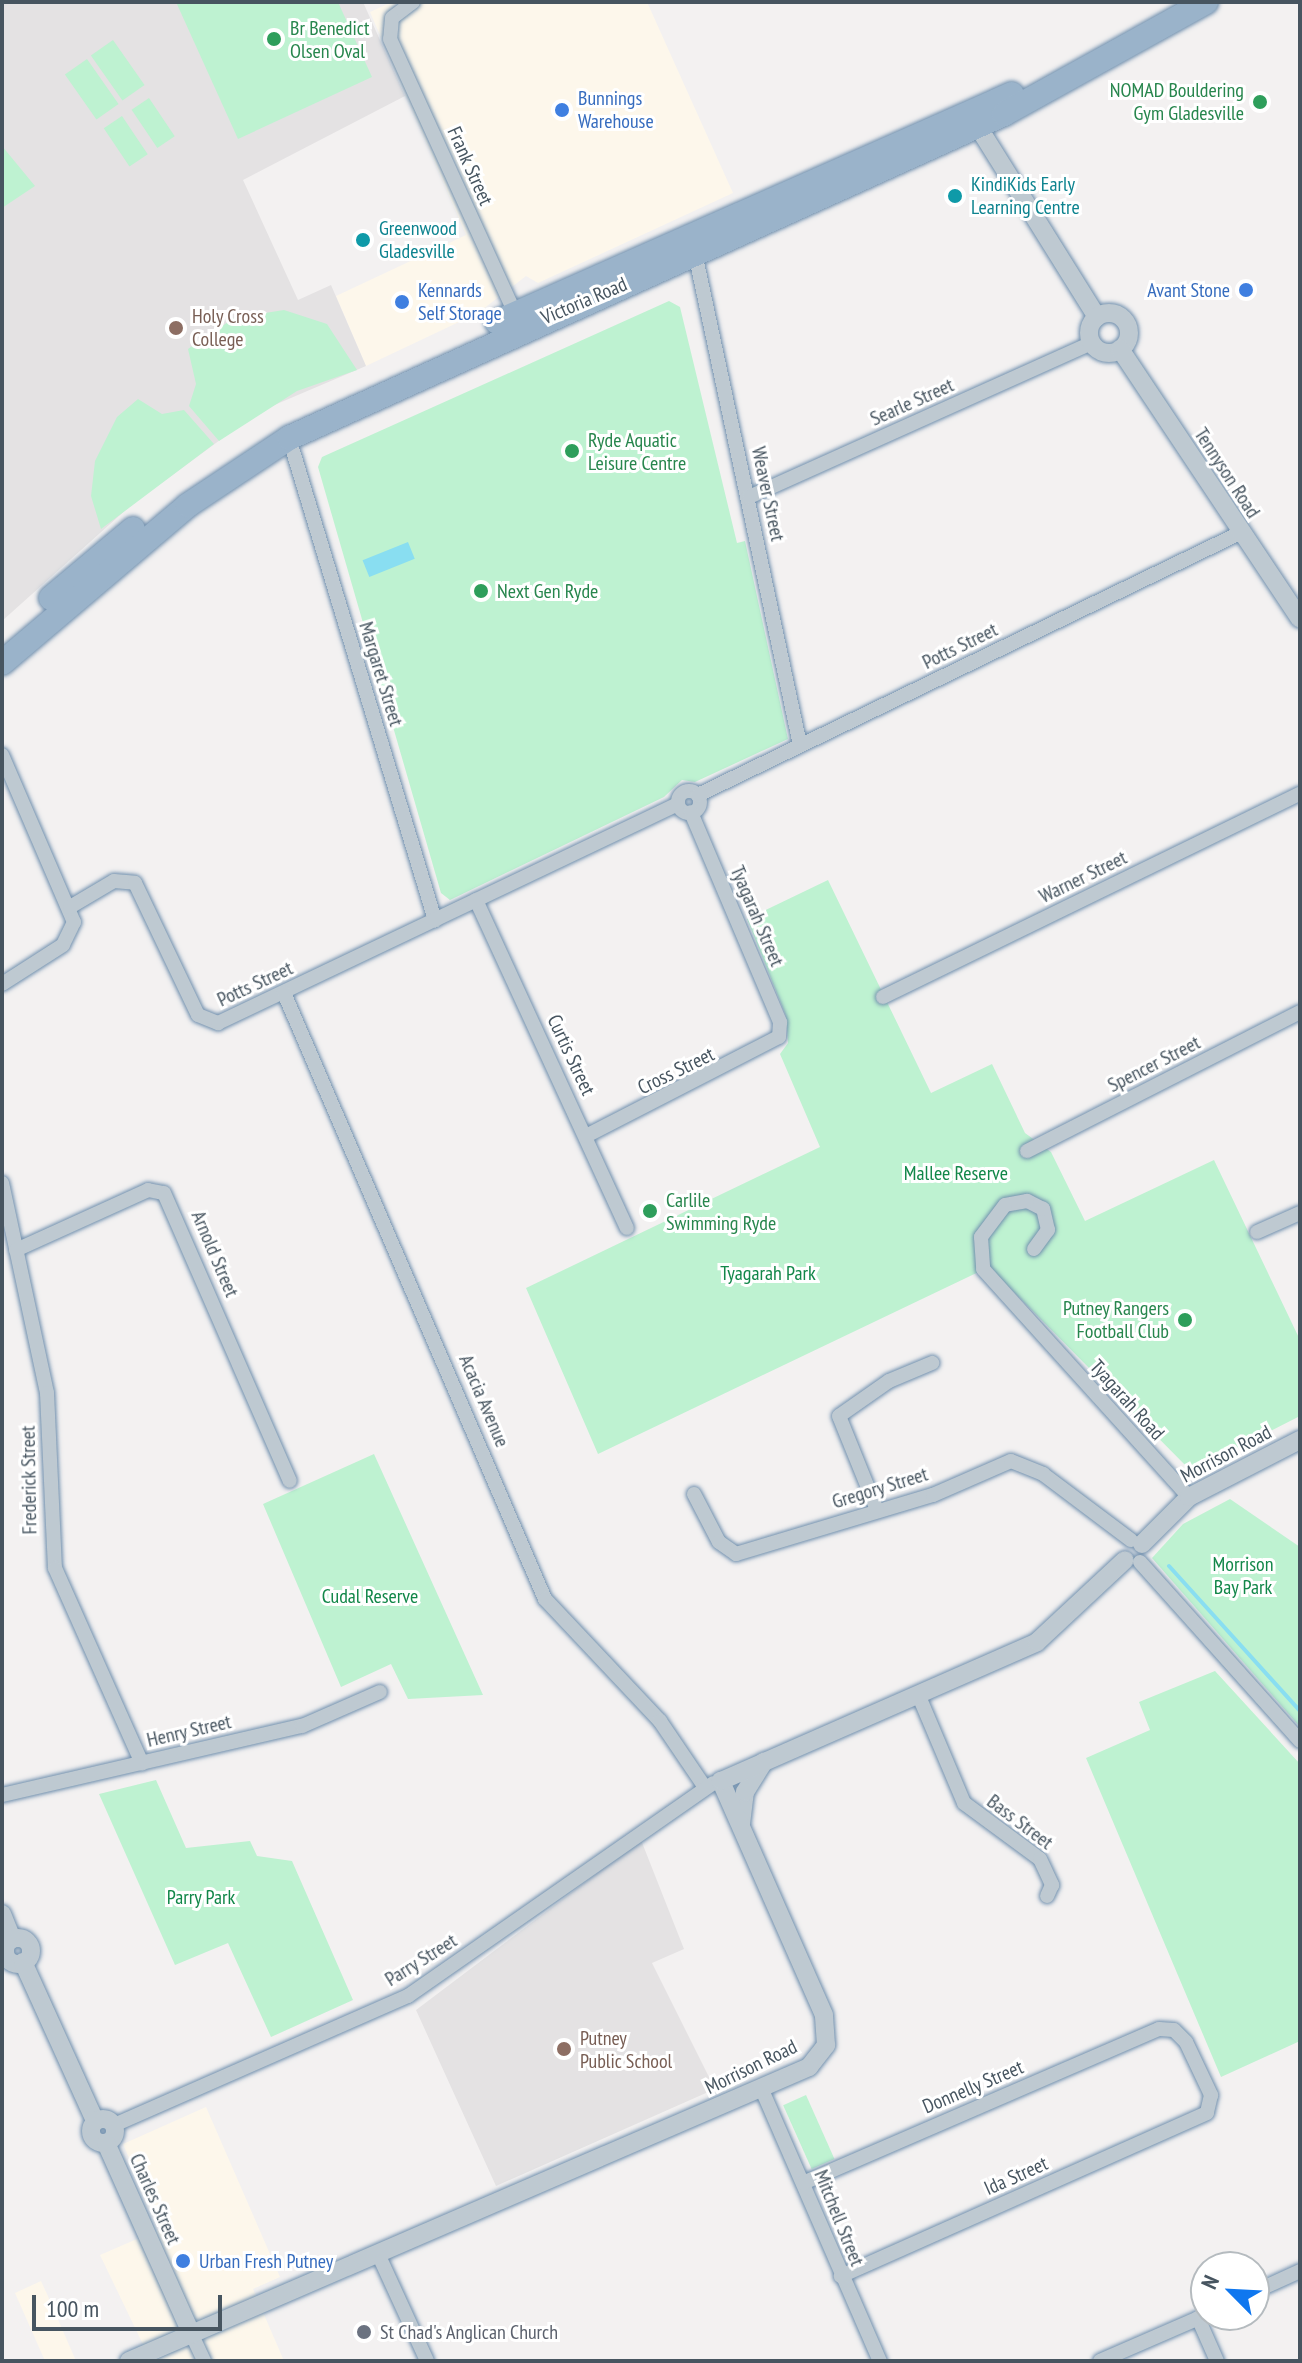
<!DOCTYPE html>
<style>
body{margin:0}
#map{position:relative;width:1302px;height:2363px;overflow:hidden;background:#f3f1f1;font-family:"PT Sans Narrow",sans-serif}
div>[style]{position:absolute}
.commercial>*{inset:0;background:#fdf7eb}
.education>*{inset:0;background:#e4e2e3}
.green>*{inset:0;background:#bef2d1;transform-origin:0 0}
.water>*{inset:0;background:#89def1;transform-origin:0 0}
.stream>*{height:4px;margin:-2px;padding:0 2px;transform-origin:2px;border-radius:2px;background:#89def1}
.roads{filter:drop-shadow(0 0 2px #7190ae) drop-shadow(0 0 2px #7190ae)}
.minor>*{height:14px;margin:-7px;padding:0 7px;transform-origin:7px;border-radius:7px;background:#bec9d1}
.minor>.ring{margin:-7px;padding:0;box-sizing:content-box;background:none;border:14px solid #bec9d1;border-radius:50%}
.tertiary>*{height:18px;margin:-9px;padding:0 9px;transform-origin:9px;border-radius:9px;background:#bec9d1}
.tertiary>.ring{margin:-9px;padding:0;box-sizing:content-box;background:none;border:18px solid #bec9d1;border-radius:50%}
.trunk>*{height:24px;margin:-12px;padding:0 12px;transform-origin:12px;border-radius:12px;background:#9ab3ca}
.dots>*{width:22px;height:22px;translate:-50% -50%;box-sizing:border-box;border:4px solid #fff;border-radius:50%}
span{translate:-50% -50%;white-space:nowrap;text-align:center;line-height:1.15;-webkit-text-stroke:6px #fff;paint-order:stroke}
.leisure-label{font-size:20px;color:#27864d}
.left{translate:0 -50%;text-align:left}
.right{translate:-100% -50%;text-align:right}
.shop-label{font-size:20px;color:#366cbe}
.street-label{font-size:20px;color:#475560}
.culture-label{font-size:20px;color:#0d838f}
.education-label{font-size:20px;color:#785e54}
.park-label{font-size:20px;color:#128749}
.worship-label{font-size:20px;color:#5b616d}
.frame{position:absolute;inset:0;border:4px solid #475560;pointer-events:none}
.north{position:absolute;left:1190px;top:2251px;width:80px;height:80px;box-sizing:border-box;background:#fff;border:2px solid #b5bbbf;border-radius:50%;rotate:294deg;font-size:22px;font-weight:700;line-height:32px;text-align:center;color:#475560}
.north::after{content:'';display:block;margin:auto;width:28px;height:36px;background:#0f77ef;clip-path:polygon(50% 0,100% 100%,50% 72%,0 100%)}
.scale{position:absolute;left:32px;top:2295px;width:190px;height:36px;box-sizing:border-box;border:4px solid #475560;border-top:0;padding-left:10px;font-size:24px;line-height:28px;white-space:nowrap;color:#475560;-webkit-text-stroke:6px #fff;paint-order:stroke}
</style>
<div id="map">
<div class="commercial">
<div style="clip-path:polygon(392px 2px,647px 2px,733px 193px,538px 283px,526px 276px,478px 313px,366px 366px,336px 296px,466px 235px,370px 12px)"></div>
<div style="clip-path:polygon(206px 2107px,280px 2277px,253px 2289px,284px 2361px,151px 2361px,100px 2255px,160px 2229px,123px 2144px)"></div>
<div style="clip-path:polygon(41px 2281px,47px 2294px,76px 2361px,45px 2361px,15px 2293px)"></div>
</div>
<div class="education">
<div style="clip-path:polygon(2px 2px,363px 2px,405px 96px,243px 180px,298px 300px,331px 285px,366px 366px,258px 412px,129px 507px,2px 621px)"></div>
<div style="clip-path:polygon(641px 1840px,684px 1949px,652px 1963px,715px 2089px,496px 2186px,416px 2010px)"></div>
</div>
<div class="green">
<div style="clip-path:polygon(176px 2px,338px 2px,372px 77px,238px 139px)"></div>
<div style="left:113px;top:40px;width:55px;height:27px;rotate:55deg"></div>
<div style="left:87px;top:59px;width:55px;height:27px;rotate:55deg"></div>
<div style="left:149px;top:98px;width:46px;height:21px;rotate:56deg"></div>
<div style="left:122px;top:116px;width:46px;height:22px;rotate:56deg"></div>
<div style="clip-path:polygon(2px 146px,35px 186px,2px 208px)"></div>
<div style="clip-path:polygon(669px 301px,680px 307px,737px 543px,745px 541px,788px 739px,695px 782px,682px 780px,664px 797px,450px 900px,441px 893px,318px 467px,322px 457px)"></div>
<div style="clip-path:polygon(284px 310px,327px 324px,357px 370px,297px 391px,219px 441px,189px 406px,196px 384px,188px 349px,234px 318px)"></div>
<div style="clip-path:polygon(138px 399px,162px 414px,184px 410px,214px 444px,101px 529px,91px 496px,95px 461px,117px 417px)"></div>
<div style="clip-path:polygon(828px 880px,931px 1093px,992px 1064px,1025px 1133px,1051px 1152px,1085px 1221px,1214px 1160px,1300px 1340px,1300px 1416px,1191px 1471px,989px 1267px,598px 1454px,526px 1288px,820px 1147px,780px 1054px,788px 1043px,786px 1016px,747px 919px)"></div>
<div style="clip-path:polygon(374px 1454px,483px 1695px,408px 1699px,391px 1664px,341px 1687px,263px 1504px)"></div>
<div style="clip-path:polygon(1230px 1499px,1300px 1547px,1300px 1727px,1152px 1558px,1183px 1524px)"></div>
<div style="clip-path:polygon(1215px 1671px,1300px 1764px,1300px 2041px,1221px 2077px,1086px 1758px,1150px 1730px,1139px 1702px)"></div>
<div style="clip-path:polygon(156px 1780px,186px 1848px,250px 1841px,257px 1856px,292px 1861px,353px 2000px,271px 2037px,228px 1943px,175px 1965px,99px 1794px)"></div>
<div style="left:806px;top:2095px;width:70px;height:25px;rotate:66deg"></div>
</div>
<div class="water">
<div style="left:408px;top:542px;width:18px;height:49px;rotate:68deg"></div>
</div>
<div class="stream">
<div style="left:1169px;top:1566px;width:195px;rotate:47.9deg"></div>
</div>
<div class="roads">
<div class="minor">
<div style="left:413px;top:2px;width:26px;rotate:143deg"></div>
<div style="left:392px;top:18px;width:21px;rotate:95deg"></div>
<div style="left:390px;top:39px;width:309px;rotate:65.5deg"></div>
<div style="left:695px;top:253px;width:503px;rotate:77.95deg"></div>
<div style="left:289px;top:438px;width:504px;rotate:73.15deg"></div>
<div style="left:749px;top:497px;width:375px;rotate:-24.2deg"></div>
<div style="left:2px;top:755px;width:182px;rotate:66.7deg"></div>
<div style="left:74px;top:922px;width:25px;rotate:116deg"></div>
<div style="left:63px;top:945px;width:72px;rotate:147.4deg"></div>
<div class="ring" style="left:678px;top:791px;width:8px;height:8px"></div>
<div style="left:698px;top:795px;width:602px;rotate:-25.8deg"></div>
<div style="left:476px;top:900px;width:361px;rotate:65.3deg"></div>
<div style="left:70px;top:907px;width:51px;rotate:-30.6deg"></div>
<div style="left:114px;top:881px;width:21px;rotate:5deg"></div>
<div style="left:135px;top:883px;width:146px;rotate:64.5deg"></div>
<div style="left:198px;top:1015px;width:22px;rotate:22deg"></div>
<div style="left:218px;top:1023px;width:509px;rotate:-25.46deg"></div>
<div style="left:284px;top:993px;width:660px;rotate:66.7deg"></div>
<div style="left:545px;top:1599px;width:168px;rotate:46.7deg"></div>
<div style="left:660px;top:1721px;width:78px;rotate:55.9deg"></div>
<div style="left:883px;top:997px;width:464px;rotate:-26deg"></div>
<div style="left:586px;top:1136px;width:217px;rotate:-27.2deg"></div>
<div style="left:779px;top:1037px;width:15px;rotate:-86deg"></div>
<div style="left:780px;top:1022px;width:228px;rotate:-113deg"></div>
<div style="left:1027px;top:1151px;width:306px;rotate:-27deg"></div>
<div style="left:2px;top:1183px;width:215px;rotate:77.9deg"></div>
<div style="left:47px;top:1393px;width:175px;rotate:87.4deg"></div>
<div style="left:55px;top:1568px;width:214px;rotate:66deg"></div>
<div style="left:1257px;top:1232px;width:47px;rotate:-23.8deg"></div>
<div style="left:1034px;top:1249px;width:24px;rotate:-54deg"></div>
<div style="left:1048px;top:1230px;width:22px;rotate:-103deg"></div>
<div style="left:1043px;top:1209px;width:18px;rotate:-153deg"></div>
<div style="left:1027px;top:1201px;width:22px;rotate:170deg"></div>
<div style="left:1005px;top:1205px;width:40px;rotate:127deg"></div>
<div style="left:981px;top:1237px;width:32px;rotate:86deg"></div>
<div style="left:983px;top:1269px;width:307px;rotate:47.9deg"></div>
<div style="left:16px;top:1250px;width:145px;rotate:-24.4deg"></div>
<div style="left:148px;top:1190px;width:16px;rotate:11deg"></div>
<div style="left:164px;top:1193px;width:314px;rotate:66.4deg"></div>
<div style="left:694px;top:1494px;width:54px;rotate:62.5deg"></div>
<div style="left:719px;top:1542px;width:21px;rotate:35deg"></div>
<div style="left:736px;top:1554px;width:206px;rotate:-16.7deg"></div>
<div style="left:933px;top:1495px;width:85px;rotate:-23.6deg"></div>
<div style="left:1011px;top:1461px;width:35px;rotate:22deg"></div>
<div style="left:1043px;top:1474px;width:110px;rotate:36.9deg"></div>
<div style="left:877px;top:1510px;width:101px;rotate:-112deg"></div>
<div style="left:839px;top:1416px;width:61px;rotate:-35deg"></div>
<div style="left:889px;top:1381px;width:47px;rotate:-22.7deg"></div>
<div style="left:1140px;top:1562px;width:240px;rotate:48.2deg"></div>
<div style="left:918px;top:1694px;width:118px;rotate:67.1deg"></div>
<div style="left:964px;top:1803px;width:94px;rotate:36.4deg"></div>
<div style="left:1040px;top:1859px;width:29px;rotate:65deg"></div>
<div style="left:1052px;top:1885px;width:12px;rotate:114deg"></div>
<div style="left:2px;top:1795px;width:308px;rotate:-13deg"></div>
<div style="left:302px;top:1726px;width:85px;rotate:-23.6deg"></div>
<div style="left:2px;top:1958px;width:4px;rotate:-27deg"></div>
<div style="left:762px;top:2090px;width:296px;rotate:66.5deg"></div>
<div style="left:114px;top:2125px;width:321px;rotate:-23.7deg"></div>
<div style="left:408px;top:1996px;width:372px;rotate:-34.9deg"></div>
<div style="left:803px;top:2183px;width:388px;rotate:-23.4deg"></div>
<div style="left:1159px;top:2029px;width:15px;rotate:4deg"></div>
<div style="left:1174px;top:2030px;width:17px;rotate:45deg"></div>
<div style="left:1186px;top:2042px;width:59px;rotate:64.7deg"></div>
<div style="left:1211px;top:2095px;width:18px;rotate:103deg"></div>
<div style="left:1207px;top:2113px;width:401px;rotate:156deg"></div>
<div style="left:379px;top:2256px;width:115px;rotate:65.4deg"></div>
<div style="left:1254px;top:2292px;width:51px;rotate:-24.5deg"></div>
<div style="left:1198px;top:2318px;width:47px;rotate:66.2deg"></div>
<div style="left:192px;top:2335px;width:29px;rotate:65deg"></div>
<div style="left:1100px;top:2361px;width:116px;rotate:-23.5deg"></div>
</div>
<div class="tertiary">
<div style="left:972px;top:117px;width:236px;rotate:58deg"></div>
<div class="ring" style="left:1089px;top:313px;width:22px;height:22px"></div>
<div style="left:1120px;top:349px;width:324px;rotate:56.3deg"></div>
<div style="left:1142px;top:1544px;width:66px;rotate:-45deg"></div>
<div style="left:1189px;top:1497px;width:125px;rotate:-27.2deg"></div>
<div style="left:741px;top:1824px;width:32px;rotate:-83deg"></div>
<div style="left:745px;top:1792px;width:36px;rotate:-58deg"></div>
<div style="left:2px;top:1914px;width:27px;rotate:68deg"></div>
<div class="ring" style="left:5px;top:1938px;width:8px;height:8px"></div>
<div style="left:23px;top:1962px;width:175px;rotate:65.6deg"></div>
<div class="ring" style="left:91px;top:2119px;width:6px;height:6px"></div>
<div style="left:106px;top:2143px;width:210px;rotate:65.9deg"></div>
<div style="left:129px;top:2361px;width:741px;rotate:-23.38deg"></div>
<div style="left:809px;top:2067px;width:28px;rotate:-52deg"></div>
<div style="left:826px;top:2045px;width:30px;rotate:-94deg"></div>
<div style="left:824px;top:2015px;width:256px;rotate:-113.8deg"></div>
<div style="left:721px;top:1781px;width:345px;rotate:-23.7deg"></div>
<div style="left:1037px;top:1642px;width:120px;rotate:-43deg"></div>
</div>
<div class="trunk">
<div style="left:497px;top:322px;width:563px;rotate:-23.88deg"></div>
<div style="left:51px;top:598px;width:107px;rotate:-40.1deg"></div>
<div style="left:2px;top:663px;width:244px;rotate:-40.3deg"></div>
<div style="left:188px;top:505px;width:121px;rotate:-33.6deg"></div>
<div style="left:289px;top:438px;width:785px;rotate:-24.38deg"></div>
<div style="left:1004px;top:114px;width:231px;rotate:-29deg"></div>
</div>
</div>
<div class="dots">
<div style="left:274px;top:39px;background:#2e9e5b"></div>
<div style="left:1260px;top:102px;background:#2e9e5b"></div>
<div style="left:562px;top:110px;background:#3f7fe0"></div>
<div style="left:955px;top:196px;background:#0f9aa8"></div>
<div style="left:363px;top:240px;background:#0f9aa8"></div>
<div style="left:1246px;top:290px;background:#3f7fe0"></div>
<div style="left:402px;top:302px;background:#3f7fe0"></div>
<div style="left:176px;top:328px;background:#8d6e63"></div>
<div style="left:572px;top:451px;background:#2e9e5b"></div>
<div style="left:481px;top:591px;background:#2e9e5b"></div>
<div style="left:650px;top:1211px;background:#2e9e5b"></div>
<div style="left:1185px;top:1320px;background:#2e9e5b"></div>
<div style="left:564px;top:2049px;background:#8d6e63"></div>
<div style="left:183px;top:2261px;background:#3f7fe0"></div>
<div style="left:364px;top:2332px;background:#6b7280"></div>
</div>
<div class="leisure-label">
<span class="left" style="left:290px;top:40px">Br Benedict<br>Olsen Oval</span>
<span class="right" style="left:1244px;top:102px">NOMAD Bouldering<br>Gym Gladesville</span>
<span class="left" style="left:588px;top:452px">Ryde Aquatic<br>Leisure Centre</span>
<span class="left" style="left:497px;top:591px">Next Gen Ryde</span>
<span class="left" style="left:666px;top:1212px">Carlile<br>Swimming Ryde</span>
<span class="right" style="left:1169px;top:1320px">Putney Rangers<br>Football Club</span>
</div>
<div class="shop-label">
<span class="left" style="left:578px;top:110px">Bunnings<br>Warehouse</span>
<span class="left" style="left:418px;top:302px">Kennards<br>Self Storage</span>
<span class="right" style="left:1230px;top:290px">Avant Stone</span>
<span class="left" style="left:199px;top:2261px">Urban Fresh Putney</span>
</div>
<div class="street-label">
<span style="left:470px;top:166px;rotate:66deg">Frank Street</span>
<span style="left:584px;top:301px;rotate:-23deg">Victoria Road</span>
<span style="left:912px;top:402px;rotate:-24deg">Searle Street</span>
<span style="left:1227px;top:473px;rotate:57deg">Tennyson Road</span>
<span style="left:768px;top:494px;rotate:78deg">Weaver Street</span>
<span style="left:960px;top:646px;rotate:-26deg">Potts Street</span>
<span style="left:381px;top:674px;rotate:73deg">Margaret Street</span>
<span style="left:1083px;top:877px;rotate:-26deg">Warner Street</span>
<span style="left:757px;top:916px;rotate:67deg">Tyagarah Street</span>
<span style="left:255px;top:984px;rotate:-25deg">Potts Street</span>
<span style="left:571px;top:1055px;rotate:65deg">Curtis Street</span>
<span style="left:1154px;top:1064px;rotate:-27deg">Spencer Street</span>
<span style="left:676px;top:1071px;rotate:-26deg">Cross Street</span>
<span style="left:215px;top:1254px;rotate:67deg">Arnold Street</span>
<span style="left:1127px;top:1400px;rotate:48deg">Tyagarah Road</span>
<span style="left:484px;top:1401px;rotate:67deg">Acacia Avenue</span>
<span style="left:1226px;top:1454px;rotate:-28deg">Morrison Road</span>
<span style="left:29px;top:1480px;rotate:-91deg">Frederick Street</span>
<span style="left:880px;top:1488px;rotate:-17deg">Gregory Street</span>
<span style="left:189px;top:1731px;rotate:-13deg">Henry Street</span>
<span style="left:1020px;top:1822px;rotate:37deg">Bass Street</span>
<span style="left:421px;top:1960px;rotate:-32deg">Parry Street</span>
<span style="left:751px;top:2067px;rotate:-26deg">Morrison Road</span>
<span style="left:973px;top:2087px;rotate:-23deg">Donnelly Street</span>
<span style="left:1016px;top:2176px;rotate:-24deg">Ida Street</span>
<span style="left:155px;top:2199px;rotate:66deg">Charles Street</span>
<span style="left:839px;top:2218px;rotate:68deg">Mitchell Street</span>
</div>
<div class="culture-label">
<span class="left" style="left:971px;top:196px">KindiKids Early<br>Learning Centre</span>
<span class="left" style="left:379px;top:240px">Greenwood<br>Gladesville</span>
</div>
<div class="education-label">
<span class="left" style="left:192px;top:328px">Holy Cross<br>College</span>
<span class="left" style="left:580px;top:2050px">Putney<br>Public School</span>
</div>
<div class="park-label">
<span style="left:956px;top:1173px">Mallee Reserve</span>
<span style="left:768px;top:1273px">Tyagarah Park</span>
<span style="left:1243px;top:1576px">Morrison<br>Bay Park</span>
<span style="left:370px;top:1596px">Cudal Reserve</span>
<span style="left:201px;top:1897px">Parry Park</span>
</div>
<div class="worship-label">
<span class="left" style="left:380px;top:2332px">St Chad's Anglican Church</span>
</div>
<div class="frame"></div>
<div class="north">N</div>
<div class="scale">100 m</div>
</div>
